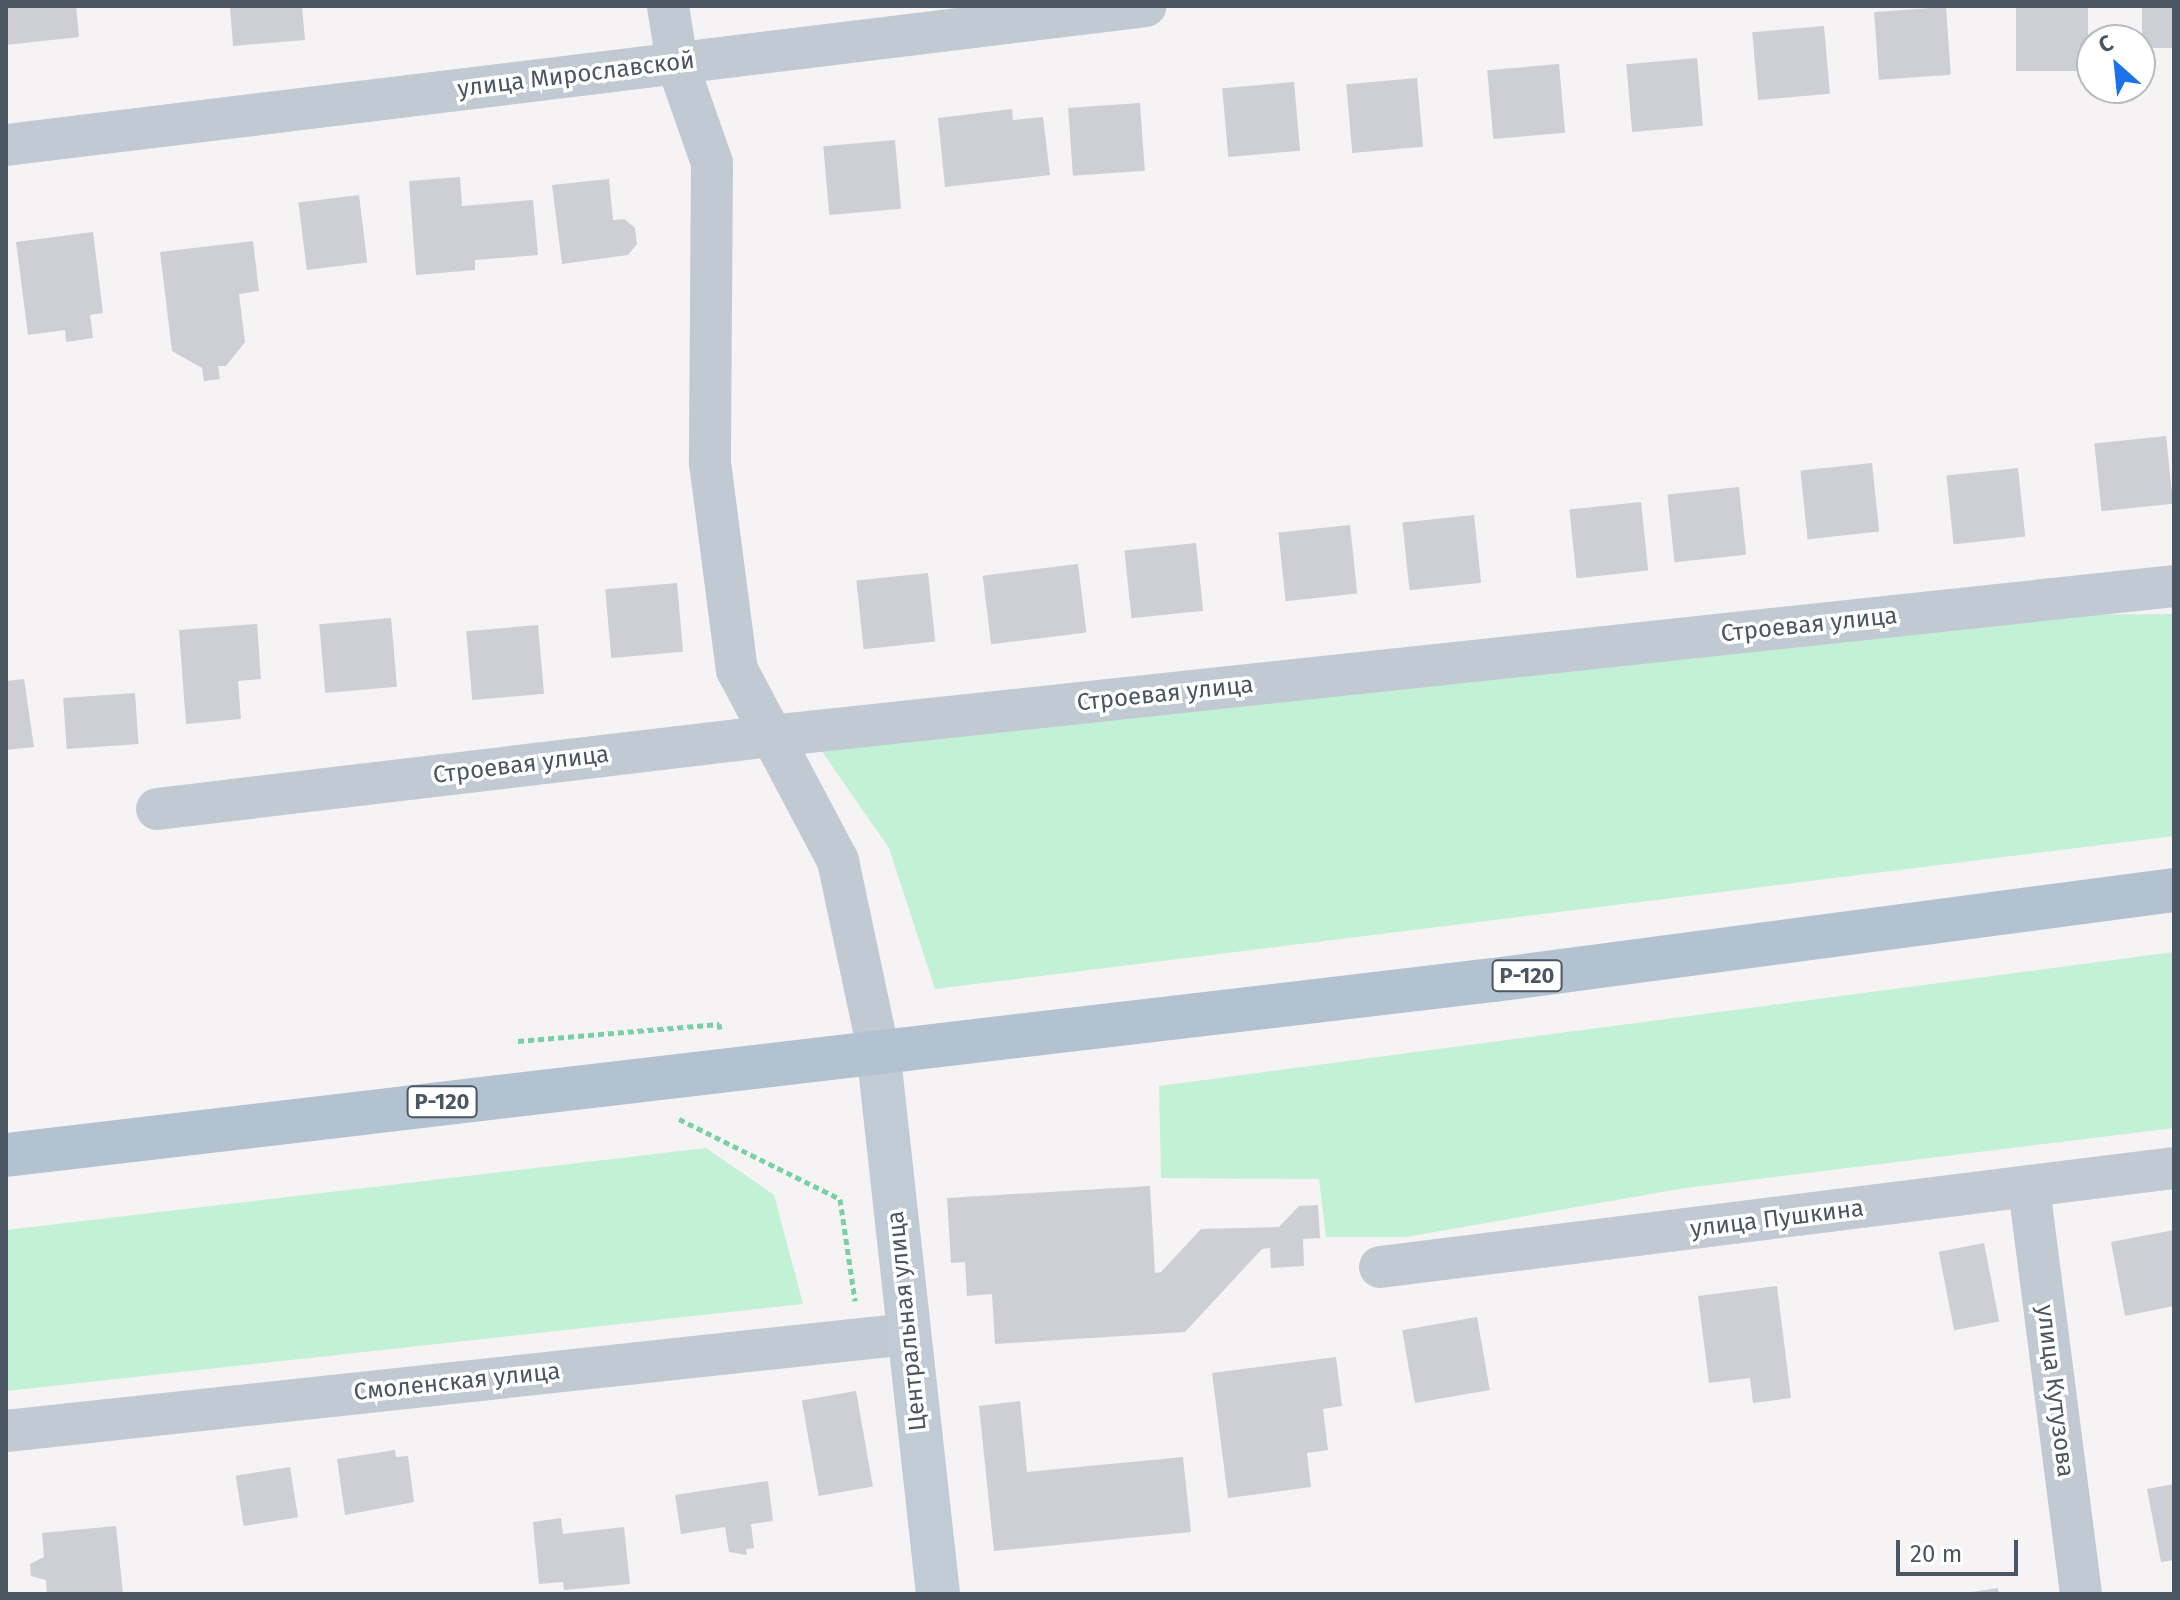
<!DOCTYPE html>
<meta charset="utf-8">
<style>
body{margin:0}
#map{position:relative;width:2180px;height:1600px;overflow:hidden;background:#f5f3f3;font-family:"Fira Sans",sans-serif}
div>[style]{position:absolute}
.green>*{inset:0;background:#c3f1d5}
.building>*{inset:0;background:#cdcfd5;transform-origin:0 0}
.path>*{height:5px;margin-top:-2.5px;transform-origin:0;background:repeating-linear-gradient(90deg,#7ad0a6 0 6px,transparent 0 10px)}
.street>*{height:42px;margin:-21px;padding:0 21px;transform-origin:21px;border-radius:21px;background:#c1cad2}
.secondary>*{height:44px;margin:-22px;padding:0 22px;transform-origin:22px;border-radius:22px;background:#c1cbd6}
.primary>*{height:44px;margin:-22px;padding:0 22px;transform-origin:22px;border-radius:22px;background:#b3c2d1}
span{translate:-50% -50%;white-space:nowrap;text-align:center;line-height:1.15;-webkit-text-stroke:7px #fff;paint-order:stroke}
.shield-label span{padding:2px 6px;background:#fff;border:2px solid;border-radius:6px;-webkit-text-stroke-width:0}
.shield-label{font-size:22px;color:#4a5661;font-weight:700}
.street-label{font-size:24px;color:#4a5661}
.frame{position:absolute;inset:0;border:8px solid #4a5661;pointer-events:none}
.north{position:absolute;left:2076px;top:24px;width:80px;height:80px;box-sizing:border-box;background:#fff;border:2px solid #b7bbc0;border-radius:50%;rotate:333deg;font-size:22px;font-weight:700;line-height:32px;text-align:center;color:#4a5661}
.north::after{content:'';display:block;margin:auto;width:28px;height:36px;background:#1a73e8;clip-path:polygon(50% 0,100% 100%,50% 72%,0 100%)}
.scale{position:absolute;left:1896px;top:1540px;width:122px;height:36px;box-sizing:border-box;border:4px solid #4a5661;border-top:0;padding-left:10px;font-size:24px;line-height:28px;white-space:nowrap;color:#4a5661;-webkit-text-stroke:6px #fff;paint-order:stroke}
</style>
<div id="map">
<div class="green">
<div style="clip-path:polygon(2174px 614px,2174px 836px,935px 989px,889px 848px,814px 740px,2012px 615px)"></div>
<div style="clip-path:polygon(2174px 952px,2174px 1128px,1685px 1188px,1406px 1237px,1326px 1237px,1319px 1179px,1161px 1178px,1159px 1086px)"></div>
<div style="clip-path:polygon(706px 1148px,774px 1195px,803px 1304px,6px 1391px,6px 1230px)"></div>
</div>
<div class="building">
<div style="clip-path:polygon(6px 6px,76px 6px,79px 37px,6px 45px)"></div>
<div style="clip-path:polygon(230px 6px,302px 6px,305px 40px,233px 46px)"></div>
<div style="left:2016px;top:6px;width:72px;height:65px"></div>
<div style="left:2142px;top:6px;width:32px;height:42px"></div>
<div style="left:1946px;top:7px;width:68px;height:72px;rotate:86deg"></div>
<div style="left:1824px;top:26px;width:68px;height:72px;rotate:85deg"></div>
<div style="left:1697px;top:58px;width:68px;height:71px;rotate:85deg"></div>
<div style="left:1559px;top:64px;width:69px;height:72px;rotate:85deg"></div>
<div style="left:1417px;top:78px;width:69px;height:71px;rotate:85deg"></div>
<div style="left:1294px;top:82px;width:69px;height:72px;rotate:85deg"></div>
<div style="left:1140px;top:103px;width:68px;height:72px;rotate:86deg"></div>
<div style="clip-path:polygon(1012px 109px,1013px 120px,1043px 117px,1050px 175px,945px 187px,938px 118px)"></div>
<div style="left:895px;top:140px;width:69px;height:72px;rotate:85deg"></div>
<div style="clip-path:polygon(460px 177px,462px 206px,533px 200px,538px 255px,475px 260px,475px 270px,416px 275px,409px 181px)"></div>
<div style="clip-path:polygon(609px 179px,613px 220px,624px 219px,635px 228px,637px 244px,628px 255px,562px 264px,552px 185px)"></div>
<div style="left:359px;top:195px;width:68px;height:61px;rotate:83deg"></div>
<div style="clip-path:polygon(93px 232px,103px 313px,90px 315px,93px 338px,66px 342px,65px 330px,28px 335px,16px 242px)"></div>
<div style="clip-path:polygon(253px 241px,259px 291px,239px 294px,245px 342px,226px 366px,218px 366px,220px 379px,204px 381px,202px 368px,172px 351px,160px 252px)"></div>
<div style="left:2166px;top:436px;width:68px;height:72px;rotate:84deg"></div>
<div style="left:1872px;top:463px;width:69px;height:72px;rotate:84deg"></div>
<div style="left:2018px;top:468px;width:69px;height:72px;rotate:84deg"></div>
<div style="left:1739px;top:487px;width:68px;height:72px;rotate:84deg"></div>
<div style="left:1641px;top:502px;width:69px;height:72px;rotate:84deg"></div>
<div style="left:1474px;top:515px;width:68px;height:72px;rotate:84deg"></div>
<div style="left:1350px;top:525px;width:69px;height:72px;rotate:84deg"></div>
<div style="left:1196px;top:543px;width:68px;height:72px;rotate:84deg"></div>
<div style="left:1078px;top:564px;width:69px;height:96px;rotate:83deg"></div>
<div style="left:928px;top:573px;width:69px;height:72px;rotate:84deg"></div>
<div style="left:677px;top:583px;width:69px;height:72px;rotate:85deg"></div>
<div style="left:391px;top:618px;width:69px;height:72px;rotate:85deg"></div>
<div style="clip-path:polygon(257px 624px,261px 679px,238px 681px,241px 719px,186px 724px,179px 630px)"></div>
<div style="left:538px;top:625px;width:69px;height:72px;rotate:85deg"></div>
<div style="clip-path:polygon(24px 679px,34px 747px,6px 750px,6px 681px)"></div>
<div style="left:135px;top:693px;width:51px;height:72px;rotate:86deg"></div>
<div style="clip-path:polygon(1150px 1186px,1155px 1273px,1161px 1272px,1201px 1229px,1279px 1227px,1299px 1206px,1318px 1205px,1320px 1238px,1303px 1239px,1304px 1266px,1271px 1268px,1270px 1248px,1262px 1249px,1185px 1332px,995px 1344px,992px 1294px,967px 1296px,965px 1262px,951px 1263px,947px 1198px)"></div>
<div style="clip-path:polygon(2174px 1230px,2174px 1306px,2125px 1316px,2111px 1242px)"></div>
<div style="left:1984px;top:1243px;width:80px;height:46px;rotate:79deg"></div>
<div style="clip-path:polygon(1777px 1286px,1791px 1398px,1753px 1403px,1750px 1378px,1709px 1383px,1698px 1296px)"></div>
<div style="left:1477px;top:1317px;width:74px;height:76px;rotate:80deg"></div>
<div style="clip-path:polygon(1336px 1357px,1342px 1406px,1323px 1409px,1328px 1450px,1307px 1453px,1311px 1487px,1228px 1498px,1212px 1373px)"></div>
<div style="left:856px;top:1391px;width:97px;height:55px;rotate:80deg"></div>
<div style="clip-path:polygon(1020px 1401px,1027px 1472px,1183px 1457px,1191px 1532px,994px 1551px,979px 1406px)"></div>
<div style="clip-path:polygon(395px 1450px,396px 1457px,408px 1456px,414px 1502px,345px 1515px,337px 1459px)"></div>
<div style="left:290px;top:1467px;width:51px;height:55px;rotate:81deg"></div>
<div style="clip-path:polygon(768px 1481px,773px 1521px,751px 1524px,754px 1548px,746px 1549px,747px 1555px,729px 1552px,725px 1527px,681px 1534px,675px 1495px)"></div>
<div style="clip-path:polygon(2174px 1484px,2174px 1560px,2161px 1562px,2147px 1489px)"></div>
<div style="clip-path:polygon(561px 1518px,563px 1534px,624px 1527px,630px 1584px,564px 1590px,563px 1582px,539px 1584px,533px 1522px)"></div>
<div style="clip-path:polygon(116px 1526px,123px 1594px,47px 1594px,46px 1580px,31px 1576px,30px 1564px,44px 1557px,42px 1533px)"></div>
<div style="clip-path:polygon(1998px 1588px,1999px 1594px,1971px 1594px,1971px 1592px)"></div>
</div>
<div class="path">
<div style="left:518px;top:1041px;width:202px;rotate:-4.8deg"></div>
<div style="left:719px;top:1024px;width:5px;rotate:79deg"></div>
<div style="left:679px;top:1119px;width:180px;rotate:26.4deg"></div>
<div style="left:840px;top:1199px;width:103px;rotate:81.6deg"></div>
</div>
<div class="street">
<div style="left:668px;top:6px;width:58px;rotate:81deg"></div>
<div style="left:677px;top:63px;width:106px;rotate:70.7deg"></div>
<div style="left:712px;top:163px;width:300px;rotate:90.4deg"></div>
<div style="left:710px;top:463px;width:209px;rotate:82.6deg"></div>
<div style="left:737px;top:670px;width:216px;rotate:62.1deg"></div>
<div style="left:838px;top:861px;width:192px;rotate:78deg"></div>
<div style="left:6px;top:145px;width:1148px;rotate:-6.95deg"></div>
<div style="left:157px;top:809px;width:618px;rotate:-6.78deg"></div>
<div style="left:771px;top:736px;width:1411px;rotate:-6.1deg"></div>
<div style="left:2029px;top:1188px;width:409px;rotate:82.7deg"></div>
<div style="left:1380px;top:1267px;width:800px;rotate:-7.11deg"></div>
<div style="left:6px;top:1431px;width:906px;rotate:-6.14deg"></div>
</div>
<div class="secondary">
<div style="left:878px;top:1049px;width:548px;rotate:83.72deg"></div>
</div>
<div class="primary">
<div style="left:6px;top:1155px;width:1498px;rotate:-6.71deg"></div>
<div style="left:1494px;top:980px;width:686px;rotate:-7.54deg"></div>
</div>
<div class="shield-label">
<span style="left:1527px;top:976px">Р-120</span>
<span style="left:442px;top:1102px">Р-120</span>
</div>
<div class="street-label">
<span style="left:576px;top:75px;rotate:-7deg">улица Мирославской</span>
<span style="left:1809px;top:625px;rotate:-6deg">Строевая улица</span>
<span style="left:1165px;top:694px;rotate:-6deg">Строевая улица</span>
<span style="left:521px;top:765px;rotate:-7deg">Строевая улица</span>
<span style="left:1777px;top:1219px;rotate:-7deg">улица Пушкина</span>
<span style="left:907px;top:1321px;rotate:-96deg">Центральная улица</span>
<span style="left:457px;top:1382px;rotate:-6deg">Смоленская улица</span>
<span style="left:2055px;top:1391px;rotate:83deg">улица Кутузова</span>
</div>
<div class="frame"></div>
<div class="north">С</div>
<div class="scale">20 m</div>
</div>
